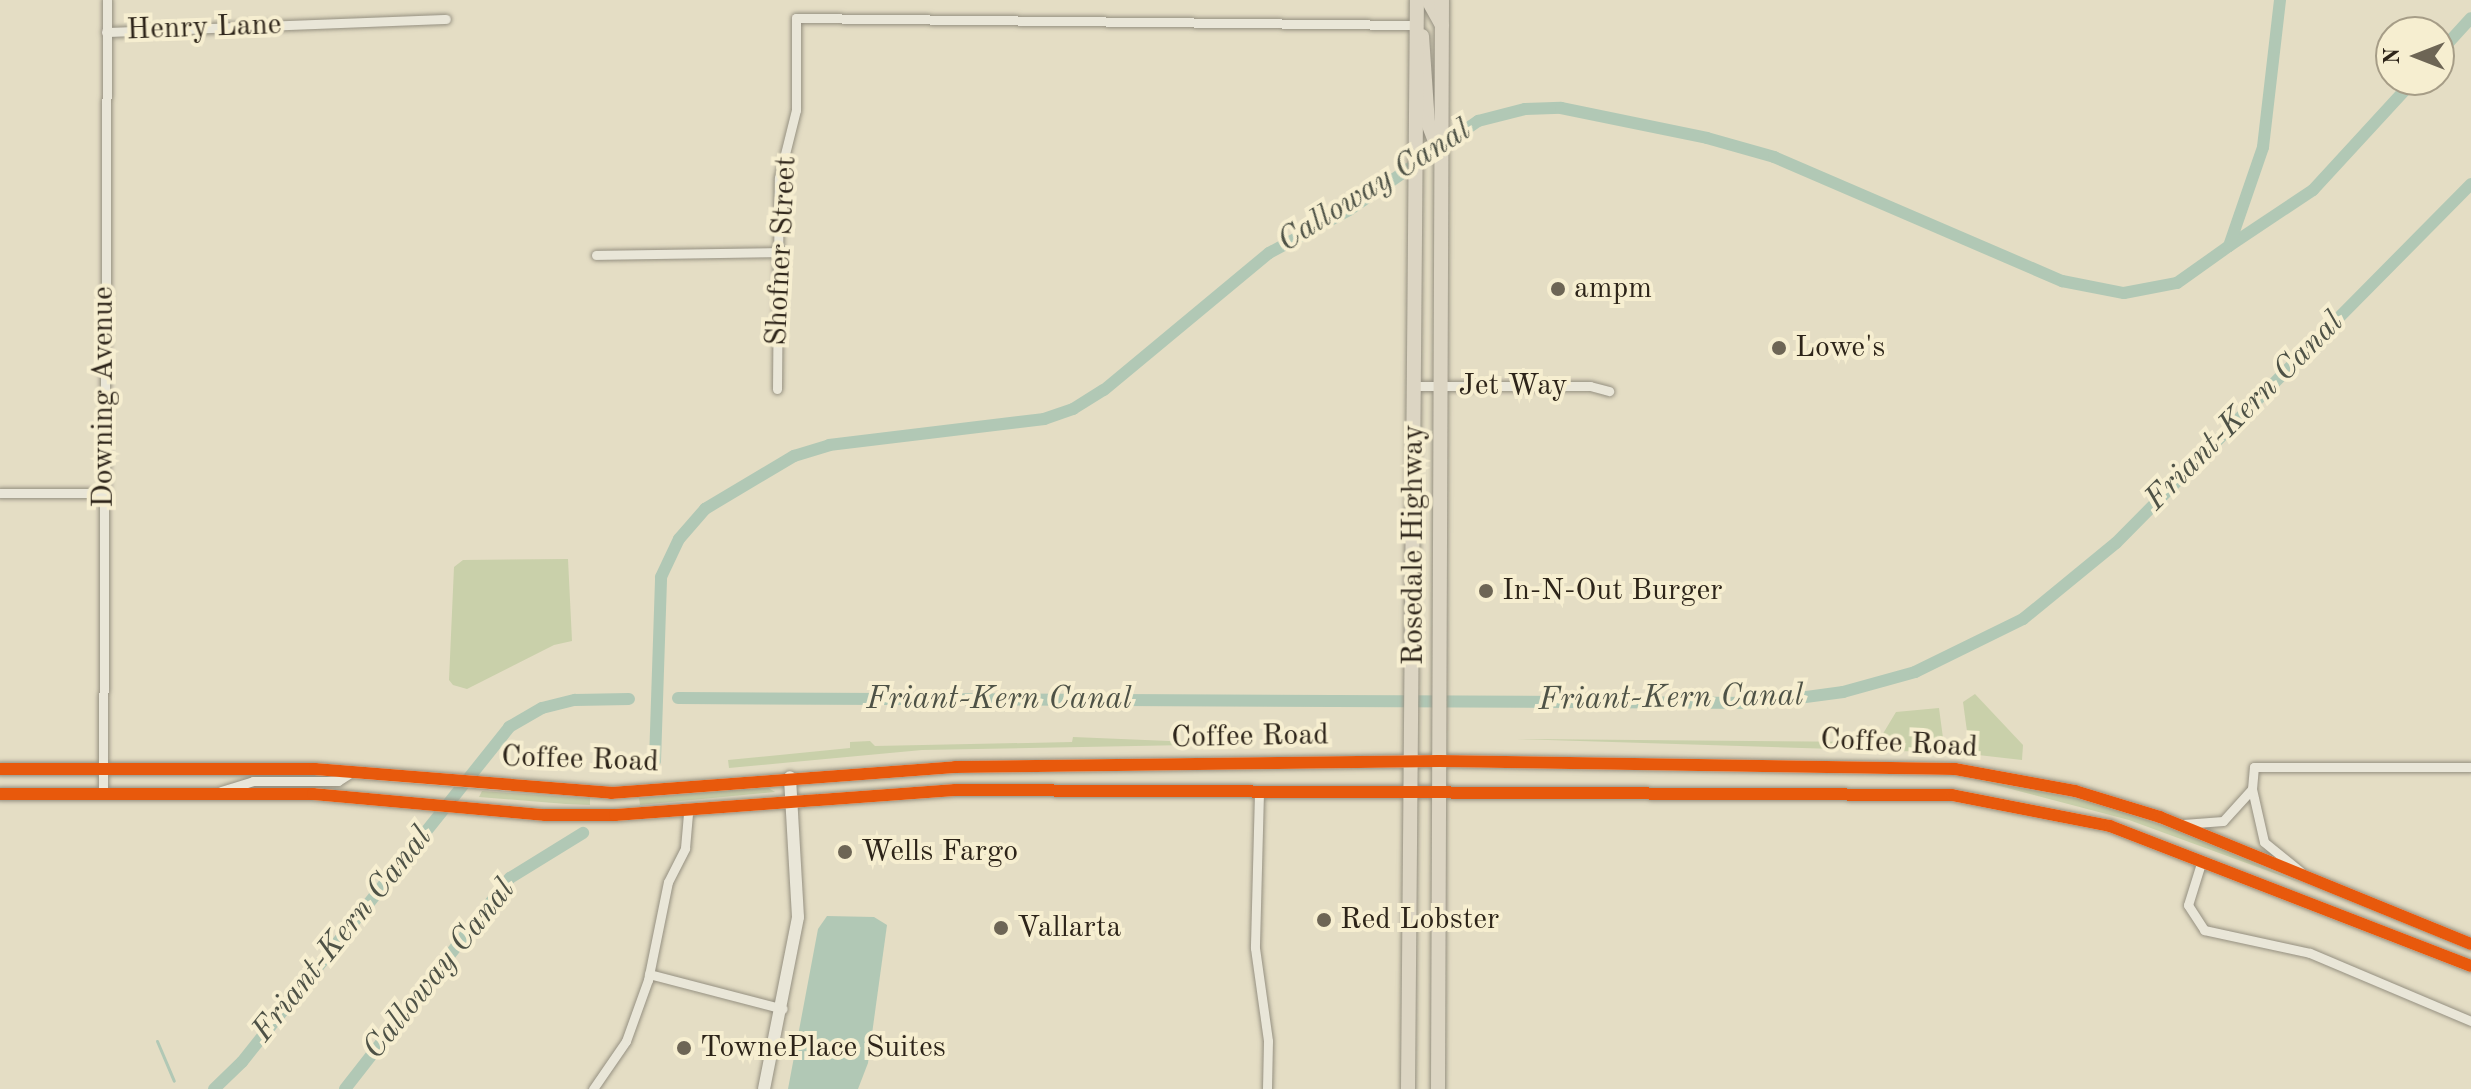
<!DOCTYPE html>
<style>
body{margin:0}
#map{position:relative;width:2471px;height:1089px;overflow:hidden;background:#e4ddc4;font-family:"Old Standard TT",serif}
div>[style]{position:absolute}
.green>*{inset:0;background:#c9d0aa}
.water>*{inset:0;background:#b1c8b5}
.stream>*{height:3px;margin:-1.5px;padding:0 1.5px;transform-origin:1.5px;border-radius:1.5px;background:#b1c8b5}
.canal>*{height:12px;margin:-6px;padding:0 6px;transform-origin:6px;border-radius:6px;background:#b1c8b5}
.roads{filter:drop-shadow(0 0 2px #959081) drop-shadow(0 0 2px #959081)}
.street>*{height:9px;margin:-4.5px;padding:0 4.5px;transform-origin:4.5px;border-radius:4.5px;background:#e9e6d8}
.secondary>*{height:12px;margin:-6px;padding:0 6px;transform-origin:6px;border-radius:6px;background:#e9e6d8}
.primary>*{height:14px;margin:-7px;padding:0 7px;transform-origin:7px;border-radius:7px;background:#dcd5c3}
.cycleway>*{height:12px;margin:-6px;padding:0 6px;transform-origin:6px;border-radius:6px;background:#e8590c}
.dots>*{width:22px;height:22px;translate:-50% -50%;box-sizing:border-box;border:4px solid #f6eed0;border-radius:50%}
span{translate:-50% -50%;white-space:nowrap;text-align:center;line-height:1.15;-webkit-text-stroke:8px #f6eed0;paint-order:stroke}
.street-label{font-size:30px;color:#2d2419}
.poi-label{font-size:30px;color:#2d2419}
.left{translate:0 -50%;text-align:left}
.water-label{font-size:32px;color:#4e5246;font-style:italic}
.north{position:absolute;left:2375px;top:16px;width:80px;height:80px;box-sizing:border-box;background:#f6eed0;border:2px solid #a69d87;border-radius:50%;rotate:270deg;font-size:22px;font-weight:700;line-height:32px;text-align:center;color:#2d2419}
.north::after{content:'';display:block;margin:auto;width:28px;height:36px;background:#6d6555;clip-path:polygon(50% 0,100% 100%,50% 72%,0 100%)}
</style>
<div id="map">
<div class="green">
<div style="clip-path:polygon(568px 559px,572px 641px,554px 645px,467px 689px,453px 685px,449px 680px,454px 567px,463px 560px)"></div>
<div style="clip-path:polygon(1975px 694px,2023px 745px,2022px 760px,1978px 755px,1969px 746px,1963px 702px)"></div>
<div style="clip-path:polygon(1939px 708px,1943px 738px,1932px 752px,1517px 739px,1878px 742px,1896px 712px)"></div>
<div style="clip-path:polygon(1073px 737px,1241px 744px,922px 750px,729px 768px,728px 760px,850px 748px,850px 742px,870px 741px,875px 746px,1072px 742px)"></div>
<div style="clip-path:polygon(1973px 779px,2090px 801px,2182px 832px,2301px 883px,2129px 820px)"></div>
<div style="clip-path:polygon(767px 787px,775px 792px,640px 805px,639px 798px)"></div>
<div style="clip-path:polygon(482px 791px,567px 797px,590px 798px,590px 805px,566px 804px,479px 797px)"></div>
</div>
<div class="water">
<div style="clip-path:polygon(827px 916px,874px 917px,887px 925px,868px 1063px,858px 1089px,788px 1089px,818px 929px)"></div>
</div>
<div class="stream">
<div style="left:157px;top:1041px;width:43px;rotate:67deg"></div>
</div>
<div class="canal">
<div style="left:2439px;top:53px;width:47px;rotate:-47.6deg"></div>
<div style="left:2229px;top:246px;width:101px;rotate:-33.7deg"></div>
<div style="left:2313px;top:190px;width:149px;rotate:-47.4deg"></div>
<div style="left:678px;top:698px;width:1083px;rotate:0.26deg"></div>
<div style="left:1761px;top:703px;width:83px;rotate:-7.6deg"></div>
<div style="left:1843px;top:692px;width:75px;rotate:-15.5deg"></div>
<div style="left:1915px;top:672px;width:120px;rotate:-26.1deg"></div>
<div style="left:2023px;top:619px;width:120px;rotate:-39.3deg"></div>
<div style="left:2116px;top:543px;width:505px;rotate:-45.32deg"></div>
<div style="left:655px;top:761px;width:184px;rotate:-88.1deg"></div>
<div style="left:661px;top:577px;width:42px;rotate:-64.7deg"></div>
<div style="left:679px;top:539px;width:40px;rotate:-49deg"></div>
<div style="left:705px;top:509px;width:104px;rotate:-30.8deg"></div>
<div style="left:794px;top:456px;width:37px;rotate:-17deg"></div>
<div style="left:829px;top:445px;width:217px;rotate:-6.9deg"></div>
<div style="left:1044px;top:419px;width:31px;rotate:-19deg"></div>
<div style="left:1073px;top:409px;width:36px;rotate:-32deg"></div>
<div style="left:1104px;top:390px;width:214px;rotate:-39.7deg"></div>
<div style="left:1269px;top:253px;width:91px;rotate:-28.3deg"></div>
<div style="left:1349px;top:210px;width:157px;rotate:-34.6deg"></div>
<div style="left:1478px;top:121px;width:49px;rotate:-14.3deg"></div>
<div style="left:1525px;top:109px;width:36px;rotate:-2deg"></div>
<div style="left:1561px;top:108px;width:149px;rotate:11.6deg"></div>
<div style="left:1707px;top:138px;width:70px;rotate:15.8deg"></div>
<div style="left:1774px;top:157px;width:314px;rotate:23.3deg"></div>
<div style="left:2062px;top:281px;width:63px;rotate:11deg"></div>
<div style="left:2124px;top:293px;width:54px;rotate:-10.7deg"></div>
<div style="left:2177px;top:283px;width:64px;rotate:-35.4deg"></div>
<div style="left:2229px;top:246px;width:105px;rotate:-71deg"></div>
<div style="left:2263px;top:147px;width:148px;rotate:-83.4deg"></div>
<div style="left:214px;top:1089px;width:39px;rotate:-44deg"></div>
<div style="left:242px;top:1062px;width:428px;rotate:-51.4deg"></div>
<div style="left:509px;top:727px;width:38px;rotate:-30deg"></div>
<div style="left:542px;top:708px;width:34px;rotate:-14deg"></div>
<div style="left:575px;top:700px;width:54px;rotate:-1.1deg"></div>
<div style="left:345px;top:1089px;width:268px;rotate:-52deg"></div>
<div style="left:510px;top:878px;width:86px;rotate:-31.7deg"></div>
</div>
<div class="roads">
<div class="street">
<div style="left:106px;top:32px;width:340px;rotate:-2.2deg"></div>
<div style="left:596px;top:255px;width:184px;rotate:-0.9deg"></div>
<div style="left:1416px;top:386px;width:174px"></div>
<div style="left:1590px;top:386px;width:20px;rotate:15deg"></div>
<div style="left:777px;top:389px;width:211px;rotate:-89.5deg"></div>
<div style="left:779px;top:178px;width:70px;rotate:-76deg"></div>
<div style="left:796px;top:110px;width:92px;rotate:-90deg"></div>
<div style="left:796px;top:18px;width:621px;rotate:0.65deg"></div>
<div style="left:0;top:493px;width:103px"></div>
<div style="left:2252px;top:789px;width:22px;rotate:-85deg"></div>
<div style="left:2254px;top:767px;width:217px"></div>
<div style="left:221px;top:791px;width:34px;rotate:-17deg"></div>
<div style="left:253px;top:781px;width:85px"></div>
<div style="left:338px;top:781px;width:17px;rotate:-33deg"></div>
<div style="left:1259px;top:792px;width:156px;rotate:91.5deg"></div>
<div style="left:1255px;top:948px;width:94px;rotate:82deg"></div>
<div style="left:1268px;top:1041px;width:48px;rotate:91.2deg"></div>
<div style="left:103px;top:794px;width:794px;rotate:-89.71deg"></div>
<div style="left:2183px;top:824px;width:40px;rotate:-4.3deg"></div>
<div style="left:2223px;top:821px;width:43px;rotate:-47.8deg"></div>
<div style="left:2252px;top:789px;width:54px;rotate:77.2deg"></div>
<div style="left:2264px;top:842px;width:46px;rotate:38.9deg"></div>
<div style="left:2202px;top:860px;width:47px;rotate:107.3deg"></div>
<div style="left:2188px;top:905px;width:30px;rotate:57deg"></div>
<div style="left:2204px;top:930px;width:108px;rotate:12.2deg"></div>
<div style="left:2310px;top:953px;width:175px;rotate:22.9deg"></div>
<div style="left:649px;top:974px;width:138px;rotate:14.6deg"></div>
<div style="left:593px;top:1089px;width:58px;rotate:-55.5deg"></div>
<div style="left:626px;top:1041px;width:65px;rotate:-70.2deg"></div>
<div style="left:648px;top:980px;width:100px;rotate:-78.5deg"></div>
<div style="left:668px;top:882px;width:38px;rotate:-63deg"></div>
<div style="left:685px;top:848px;width:36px;rotate:-85deg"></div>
</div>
<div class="secondary">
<div style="left:0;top:769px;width:315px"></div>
<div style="left:315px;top:769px;width:297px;rotate:4.6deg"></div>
<div style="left:611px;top:793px;width:345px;rotate:-4.3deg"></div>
<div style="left:955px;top:767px;width:484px;rotate:-0.7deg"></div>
<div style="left:1439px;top:761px;width:516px;rotate:0.89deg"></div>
<div style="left:1955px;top:769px;width:122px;rotate:10.4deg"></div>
<div style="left:2075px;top:791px;width:89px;rotate:17deg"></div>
<div style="left:2160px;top:817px;width:336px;rotate:22.2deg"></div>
<div style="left:0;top:794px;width:313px"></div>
<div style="left:313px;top:794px;width:233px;rotate:5.2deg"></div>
<div style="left:545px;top:815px;width:70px"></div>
<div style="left:615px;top:815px;width:341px;rotate:-4.2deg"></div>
<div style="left:955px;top:790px;width:997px;rotate:0.29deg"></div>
<div style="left:1952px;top:795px;width:161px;rotate:11.1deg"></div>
<div style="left:2110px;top:826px;width:387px;rotate:21.2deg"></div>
<div style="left:764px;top:1089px;width:175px;rotate:-78.8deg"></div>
<div style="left:798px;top:917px;width:140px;rotate:-93.3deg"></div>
</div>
<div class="primary">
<div style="left:1428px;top:0;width:29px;rotate:61deg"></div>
<div style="left:1422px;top:36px;width:87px;rotate:86.1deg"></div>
<div style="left:1428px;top:123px;width:28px;rotate:69deg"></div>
<div style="left:1408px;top:1089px;width:1089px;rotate:-89.53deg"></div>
<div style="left:1438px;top:1089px;width:1089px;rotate:-89.79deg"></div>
</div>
</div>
<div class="cycleway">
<div style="left:0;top:769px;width:315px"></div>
<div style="left:315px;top:769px;width:297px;rotate:4.6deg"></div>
<div style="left:611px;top:793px;width:345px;rotate:-4.3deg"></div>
<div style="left:955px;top:767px;width:484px;rotate:-0.7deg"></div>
<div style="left:1439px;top:761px;width:516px;rotate:0.89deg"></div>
<div style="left:1955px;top:769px;width:122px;rotate:10.4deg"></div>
<div style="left:2075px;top:791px;width:89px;rotate:17deg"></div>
<div style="left:2160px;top:817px;width:336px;rotate:22.2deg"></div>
<div style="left:0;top:794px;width:313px"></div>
<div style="left:313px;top:794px;width:233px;rotate:5.2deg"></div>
<div style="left:545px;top:815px;width:70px"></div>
<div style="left:615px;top:815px;width:341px;rotate:-4.2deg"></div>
<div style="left:955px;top:790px;width:997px;rotate:0.29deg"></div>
<div style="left:1952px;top:795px;width:161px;rotate:11.1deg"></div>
<div style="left:2110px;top:826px;width:387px;rotate:21.2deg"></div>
</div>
<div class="dots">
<div style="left:1558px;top:289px;background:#6d6555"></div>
<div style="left:1779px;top:348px;background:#6d6555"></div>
<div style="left:1486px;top:591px;background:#6d6555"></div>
<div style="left:845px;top:852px;background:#6d6555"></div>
<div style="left:1324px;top:920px;background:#6d6555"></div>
<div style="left:1001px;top:928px;background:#6d6555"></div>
<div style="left:684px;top:1048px;background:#6d6555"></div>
</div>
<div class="street-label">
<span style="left:204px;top:28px;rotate:-2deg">Henry Lane</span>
<span style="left:782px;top:251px;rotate:-87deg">Shofner Street</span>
<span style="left:1513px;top:386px">Jet Way</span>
<span style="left:104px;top:397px;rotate:-90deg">Downing Avenue</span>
<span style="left:1414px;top:545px;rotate:-90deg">Rosedale Highway</span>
<span style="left:1250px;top:737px;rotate:-1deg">Coffee Road</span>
<span style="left:1899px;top:744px;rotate:3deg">Coffee Road</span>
<span style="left:580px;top:760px;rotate:2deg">Coffee Road</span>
</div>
<div class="poi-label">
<span class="left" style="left:1574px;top:289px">ampm</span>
<span class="left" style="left:1795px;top:348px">Lowe's</span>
<span class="left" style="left:1502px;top:591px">In-N-Out Burger</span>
<span class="left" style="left:861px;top:852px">Wells Fargo</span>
<span class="left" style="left:1340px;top:920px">Red Lobster</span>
<span class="left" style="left:1017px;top:928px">Vallarta</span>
<span class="left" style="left:700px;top:1048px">TownePlace Suites</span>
</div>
<div class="water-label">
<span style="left:1375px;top:187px;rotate:-32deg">Calloway Canal</span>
<span style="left:2245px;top:412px;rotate:-45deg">Friant-Kern Canal</span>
<span style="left:1671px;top:699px;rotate:-1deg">Friant-Kern Canal</span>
<span style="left:999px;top:700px">Friant-Kern Canal</span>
<span style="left:343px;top:935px;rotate:-51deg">Friant-Kern Canal</span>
<span style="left:440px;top:970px;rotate:-51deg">Calloway Canal</span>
</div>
<div class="north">N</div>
</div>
